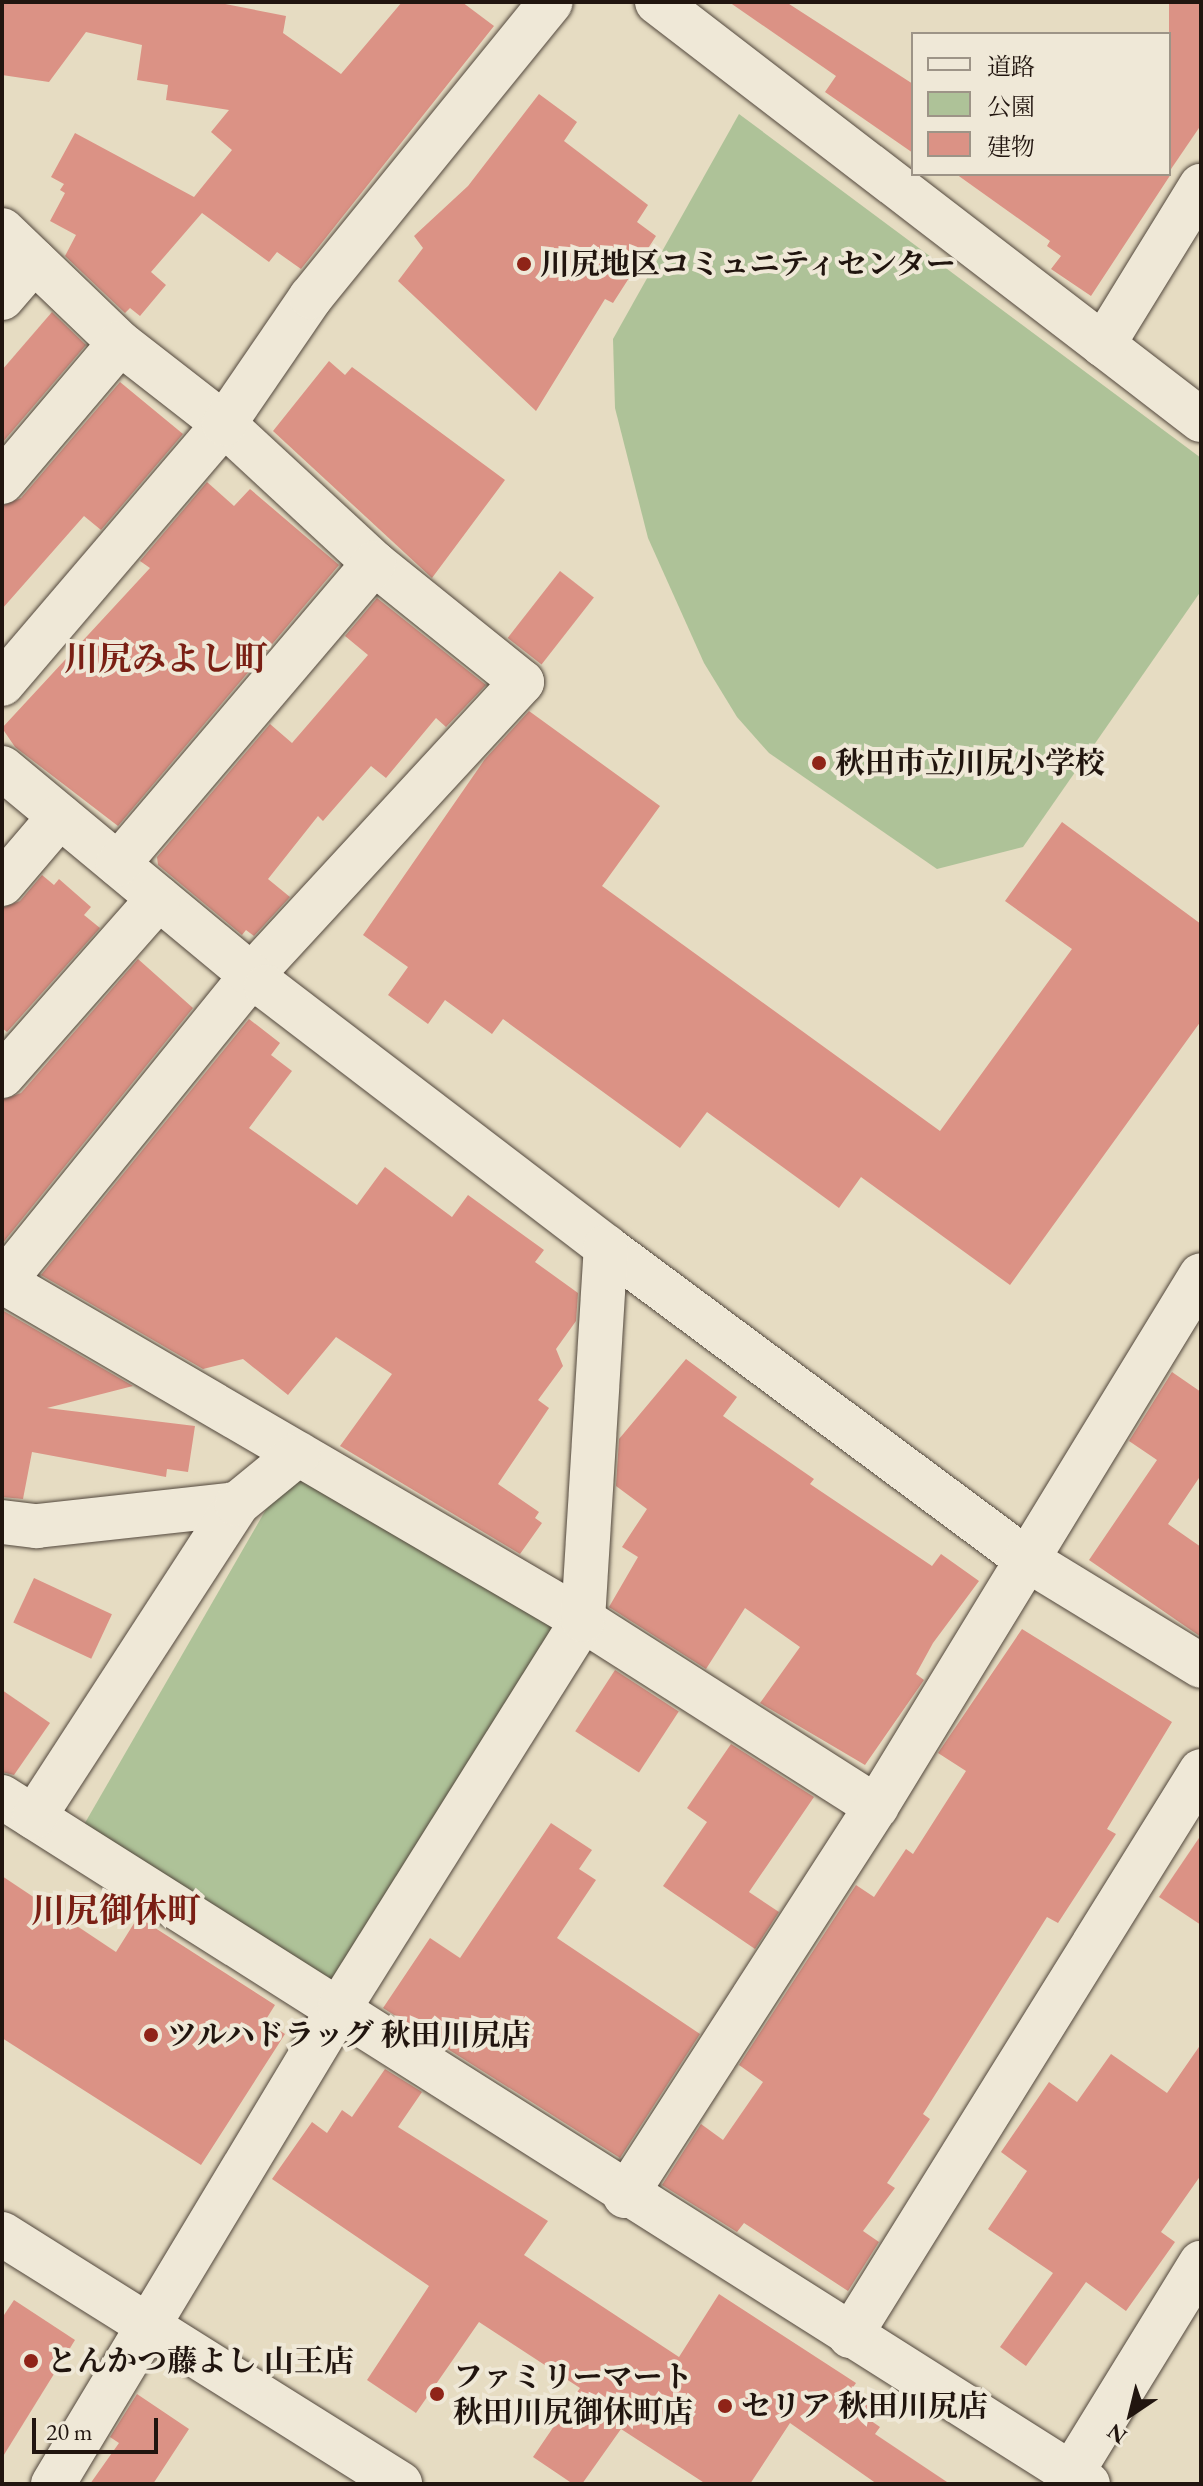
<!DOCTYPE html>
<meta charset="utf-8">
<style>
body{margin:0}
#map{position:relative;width:1203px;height:2486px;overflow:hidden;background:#e6dcc2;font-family:"EB Garamond","Noto Serif JP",serif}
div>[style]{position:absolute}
.green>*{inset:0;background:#aec298;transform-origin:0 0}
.building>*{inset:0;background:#db9285;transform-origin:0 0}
.roads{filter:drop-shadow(0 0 2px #52473c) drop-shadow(0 0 2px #52473c)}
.minor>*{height:44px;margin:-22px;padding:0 22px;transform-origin:22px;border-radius:22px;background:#efe8d7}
.dots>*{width:22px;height:22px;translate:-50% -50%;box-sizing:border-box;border:4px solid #efe8d7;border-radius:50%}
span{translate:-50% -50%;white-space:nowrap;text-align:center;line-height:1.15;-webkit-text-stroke:8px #efe8d7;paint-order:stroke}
.poi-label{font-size:30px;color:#21150f;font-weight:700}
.left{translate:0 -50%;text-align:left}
.quarter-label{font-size:34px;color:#7a1f14;font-weight:700}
.frame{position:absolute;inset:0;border:4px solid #21150f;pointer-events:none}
.legend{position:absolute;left:911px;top:32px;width:260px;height:144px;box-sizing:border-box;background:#efe8d7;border:2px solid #9d9487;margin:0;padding:10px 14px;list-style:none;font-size:24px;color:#21150f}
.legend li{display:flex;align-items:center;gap:16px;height:40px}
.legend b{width:40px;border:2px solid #9d9487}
.north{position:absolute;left:1091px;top:2374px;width:80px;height:80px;-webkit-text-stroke:6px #efe8d7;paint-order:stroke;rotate:215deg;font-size:22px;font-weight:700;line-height:32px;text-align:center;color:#21150f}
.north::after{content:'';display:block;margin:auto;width:28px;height:36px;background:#21150f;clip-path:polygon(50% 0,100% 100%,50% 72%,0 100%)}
.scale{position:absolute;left:32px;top:2418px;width:126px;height:36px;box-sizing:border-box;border:4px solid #21150f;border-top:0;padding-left:10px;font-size:24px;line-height:28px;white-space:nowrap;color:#21150f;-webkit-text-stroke:6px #efe8d7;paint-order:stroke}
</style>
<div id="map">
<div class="green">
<div style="clip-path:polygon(739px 114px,1201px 458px,1201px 591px,1023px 847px,937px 869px,769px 753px,737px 717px,704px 663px,648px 538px,615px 408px,613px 339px)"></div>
<div style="left:298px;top:1454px;width:330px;height:449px;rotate:30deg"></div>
</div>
<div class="building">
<div style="clip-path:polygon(2px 2px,215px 2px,286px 16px,283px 33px,341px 74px,402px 2px,462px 2px,494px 26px,301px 269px,277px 252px,269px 262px,202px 213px,151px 272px,166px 285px,140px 316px,130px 308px,125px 313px,65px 256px,76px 235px,50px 221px,65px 193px,60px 190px,64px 184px,51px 177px,75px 133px,194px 197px,232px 150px,211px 132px,229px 110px,166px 100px,168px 85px,137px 80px,142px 45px,86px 32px,49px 82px,2px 75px)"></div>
<div style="clip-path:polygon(729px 2px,786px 2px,913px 84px,913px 153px,825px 92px,836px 76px)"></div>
<div style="clip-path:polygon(1169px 2px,1201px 2px,1201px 125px,1169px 172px)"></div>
<div style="clip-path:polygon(539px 94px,577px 122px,564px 141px,648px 205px,637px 222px,656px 236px,613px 303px,605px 299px,536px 411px,398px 281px,423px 248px,414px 236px,468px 186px)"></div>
<div style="clip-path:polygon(956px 174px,1171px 174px,1091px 296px,1051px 269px,1061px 256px,1047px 246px,1050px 241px)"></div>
<div style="clip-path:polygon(52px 312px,86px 345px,2px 443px,2px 370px)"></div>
<div style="clip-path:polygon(329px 361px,345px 375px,352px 367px,505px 480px,432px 578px,273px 431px)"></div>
<div style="clip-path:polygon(120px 382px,183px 434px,101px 530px,84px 516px,2px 609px,2px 506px,21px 498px)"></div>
<div style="clip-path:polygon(207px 482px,234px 506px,250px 489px,339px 565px,118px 826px,15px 747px,2px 728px,150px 568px,140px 561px)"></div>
<div style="left:560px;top:571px;width:43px;height:85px;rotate:38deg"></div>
<div style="clip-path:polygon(377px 598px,486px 685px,446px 727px,436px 718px,386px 778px,371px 766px,323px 821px,318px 816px,268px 879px,290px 897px,254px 936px,246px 930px,242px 935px,158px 865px,157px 857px,270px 724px,292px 743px,368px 655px,345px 636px)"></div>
<div style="clip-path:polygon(529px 711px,660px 806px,602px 886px,940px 1131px,1072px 949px,1005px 901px,1062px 822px,1201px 924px,1201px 1021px,1010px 1285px,861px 1177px,839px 1208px,707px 1112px,680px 1148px,503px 1019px,492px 1034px,445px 1000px,428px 1024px,388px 995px,408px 967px,363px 935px,485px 759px)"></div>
<div style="clip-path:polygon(42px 875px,54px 885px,59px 879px,91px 907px,84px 915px,100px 928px,7px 1032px,2px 1028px,2px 908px,20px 901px)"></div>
<div style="clip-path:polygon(138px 959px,193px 1008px,2px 1244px,2px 1100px,21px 1093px)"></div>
<div style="clip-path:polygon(249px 1019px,280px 1043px,271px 1055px,292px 1071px,249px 1128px,357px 1205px,385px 1167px,452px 1217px,468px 1195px,544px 1250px,535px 1262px,578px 1293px,576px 1321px,556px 1349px,563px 1366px,538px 1400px,549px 1408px,498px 1484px,539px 1512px,535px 1518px,542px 1523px,520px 1554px,340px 1446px,392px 1374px,336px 1337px,288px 1395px,243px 1359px,203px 1369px,41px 1275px)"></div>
<div style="clip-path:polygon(2px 1310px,133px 1386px,47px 1408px,195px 1426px,188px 1472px,167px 1469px,166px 1477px,32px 1452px,23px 1499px,2px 1497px)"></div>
<div style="clip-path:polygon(686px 1359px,737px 1397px,723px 1416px,814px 1479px,810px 1484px,932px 1566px,941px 1554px,979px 1581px,933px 1643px,916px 1674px,924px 1680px,865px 1765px,760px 1703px,800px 1647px,745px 1608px,706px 1669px,609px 1607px,638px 1557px,622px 1547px,647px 1509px,616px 1486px,619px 1439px)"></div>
<div style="clip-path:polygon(1172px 1372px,1201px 1392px,1201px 1475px,1168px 1524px,1201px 1547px,1201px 1637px,1089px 1560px,1157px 1460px,1129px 1441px)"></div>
<div style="left:34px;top:1578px;width:86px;height:49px;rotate:25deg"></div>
<div style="clip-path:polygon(1022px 1629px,1172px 1722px,1107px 1829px,1116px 1834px,1058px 1923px,1047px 1917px,923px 2114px,930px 2119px,887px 2183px,895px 2188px,863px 2231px,879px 2242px,848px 2291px,744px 2223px,737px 2232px,662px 2185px,701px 2124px,723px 2140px,763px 2082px,739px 2065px,856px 1885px,874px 1897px,906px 1849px,913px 1854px,966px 1771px,938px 1753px)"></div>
<div style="left:615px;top:1670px;width:76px;height:73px;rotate:33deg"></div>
<div style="clip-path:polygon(2px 1690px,50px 1723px,14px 1775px,2px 1772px)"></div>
<div style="clip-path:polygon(731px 1744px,814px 1797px,749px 1892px,779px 1912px,755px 1949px,663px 1886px,707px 1822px,687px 1808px)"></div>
<div style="clip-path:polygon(551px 1823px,592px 1850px,579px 1869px,596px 1880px,557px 1938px,700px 2034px,620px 2158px,383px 2008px,430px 1938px,460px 1958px)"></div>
<div style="clip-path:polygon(1201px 1835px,1201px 1925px,1159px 1897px)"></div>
<div style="clip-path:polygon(2px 1876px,116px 1952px,138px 1917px,275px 2005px,265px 2021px,285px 2034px,201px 2165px,2px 2038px)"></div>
<div style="clip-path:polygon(1201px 2044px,1201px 2175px,1161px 2232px,1175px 2242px,1126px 2311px,1086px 2282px,1026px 2366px,1000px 2347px,1053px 2273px,988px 2229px,1027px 2171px,1001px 2152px,1049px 2082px,1077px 2102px,1111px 2054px,1167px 2093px)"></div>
<div style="clip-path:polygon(385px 2069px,422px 2092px,398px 2127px,548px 2221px,524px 2255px,679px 2357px,719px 2294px,856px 2383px,849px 2393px,870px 2407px,864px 2416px,880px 2427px,875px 2434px,950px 2484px,877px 2484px,790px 2423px,750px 2484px,706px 2484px,621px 2429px,582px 2484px,573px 2484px,533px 2457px,580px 2388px,479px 2322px,416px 2413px,367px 2380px,429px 2286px,272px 2179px,312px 2122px,327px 2133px,342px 2110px,352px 2117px)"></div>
<div style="clip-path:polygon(14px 2300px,75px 2340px,2px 2458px,2px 2318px)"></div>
<div style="clip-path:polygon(137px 2394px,189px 2429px,153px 2484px,90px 2484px,119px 2443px,110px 2437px)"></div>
</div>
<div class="roads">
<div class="minor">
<div style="left:657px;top:2px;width:686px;rotate:37.54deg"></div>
<div style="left:2px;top:230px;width:163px;rotate:43.8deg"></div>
<div style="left:120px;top:343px;width:132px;rotate:37.9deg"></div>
<div style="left:224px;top:424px;width:205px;rotate:42.8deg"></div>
<div style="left:374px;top:563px;width:190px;rotate:38.8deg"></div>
<div style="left:522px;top:682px;width:398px;rotate:132.7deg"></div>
<div style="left:252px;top:975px;width:395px;rotate:129deg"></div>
<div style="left:2px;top:298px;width:49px;rotate:-49.1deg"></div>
<div style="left:1103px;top:345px;width:187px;rotate:-58.4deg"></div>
<div style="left:2px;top:482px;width:182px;rotate:-49.7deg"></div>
<div style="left:2px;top:684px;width:342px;rotate:-49.5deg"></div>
<div style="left:224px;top:424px;width:154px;rotate:-55.6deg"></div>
<div style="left:311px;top:297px;width:380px;rotate:-50.9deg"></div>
<div style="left:2px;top:768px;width:343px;rotate:39.7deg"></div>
<div style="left:266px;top:987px;width:428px;rotate:37.4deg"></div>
<div style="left:606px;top:1247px;width:523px;rotate:36.61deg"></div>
<div style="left:1026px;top:1559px;width:205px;rotate:31.4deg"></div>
<div style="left:118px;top:864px;width:395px;rotate:-49.6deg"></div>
<div style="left:2px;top:884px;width:89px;rotate:-49.5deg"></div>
<div style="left:2px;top:1076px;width:237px;rotate:-48.6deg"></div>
<div style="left:2px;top:1281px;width:673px;rotate:30.26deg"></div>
<div style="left:583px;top:1620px;width:348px;rotate:32.5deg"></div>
<div style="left:2px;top:1522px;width:35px;rotate:7deg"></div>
<div style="left:37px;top:1526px;width:201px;rotate:-6.3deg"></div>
<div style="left:2px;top:1797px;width:1285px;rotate:32.32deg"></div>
<div style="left:34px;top:1817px;width:373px;rotate:-57deg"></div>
<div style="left:237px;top:1504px;width:79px;rotate:-39.3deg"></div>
<div style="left:625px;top:2196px;width:463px;rotate:-57.2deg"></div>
<div style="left:876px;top:1807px;width:623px;rotate:-58.58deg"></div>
<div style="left:2px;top:2234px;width:470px;rotate:32.1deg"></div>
<div style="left:850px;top:2336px;width:665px;rotate:-58.15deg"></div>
<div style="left:1071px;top:2474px;width:248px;rotate:-58.4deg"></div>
<div style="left:53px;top:2484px;width:557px;rotate:-58.97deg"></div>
<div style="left:340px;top:2007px;width:457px;rotate:-57.9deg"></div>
<div style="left:583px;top:1620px;width:374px;rotate:-86.5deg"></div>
</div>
</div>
<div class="dots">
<div style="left:524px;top:264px;background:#8f2418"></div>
<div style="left:819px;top:763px;background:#8f2418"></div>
<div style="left:151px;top:2035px;background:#8f2418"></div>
<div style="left:31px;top:2361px;background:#8f2418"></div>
<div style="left:437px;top:2394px;background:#8f2418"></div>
<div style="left:725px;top:2406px;background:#8f2418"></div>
</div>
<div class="poi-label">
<span class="left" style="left:540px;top:264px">川尻地区コミュニティセンター</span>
<span class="left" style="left:835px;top:763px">秋田市立川尻小学校</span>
<span class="left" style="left:167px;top:2035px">ツルハドラッグ 秋田川尻店</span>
<span class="left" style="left:47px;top:2361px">とんかつ藤よし 山王店</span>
<span class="left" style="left:453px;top:2394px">ファミリーマート<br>秋田川尻御休町店</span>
<span class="left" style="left:741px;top:2406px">セリア 秋田川尻店</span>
</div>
<div class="quarter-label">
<span style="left:166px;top:659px">川尻みよし町</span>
<span style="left:116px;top:1911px">川尻御休町</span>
</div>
<div class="frame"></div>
<ul class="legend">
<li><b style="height:10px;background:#efe8d7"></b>道路</li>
<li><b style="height:22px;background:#aec298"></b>公園</li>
<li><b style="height:22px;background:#db9285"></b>建物</li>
</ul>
<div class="north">N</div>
<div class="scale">20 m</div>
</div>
